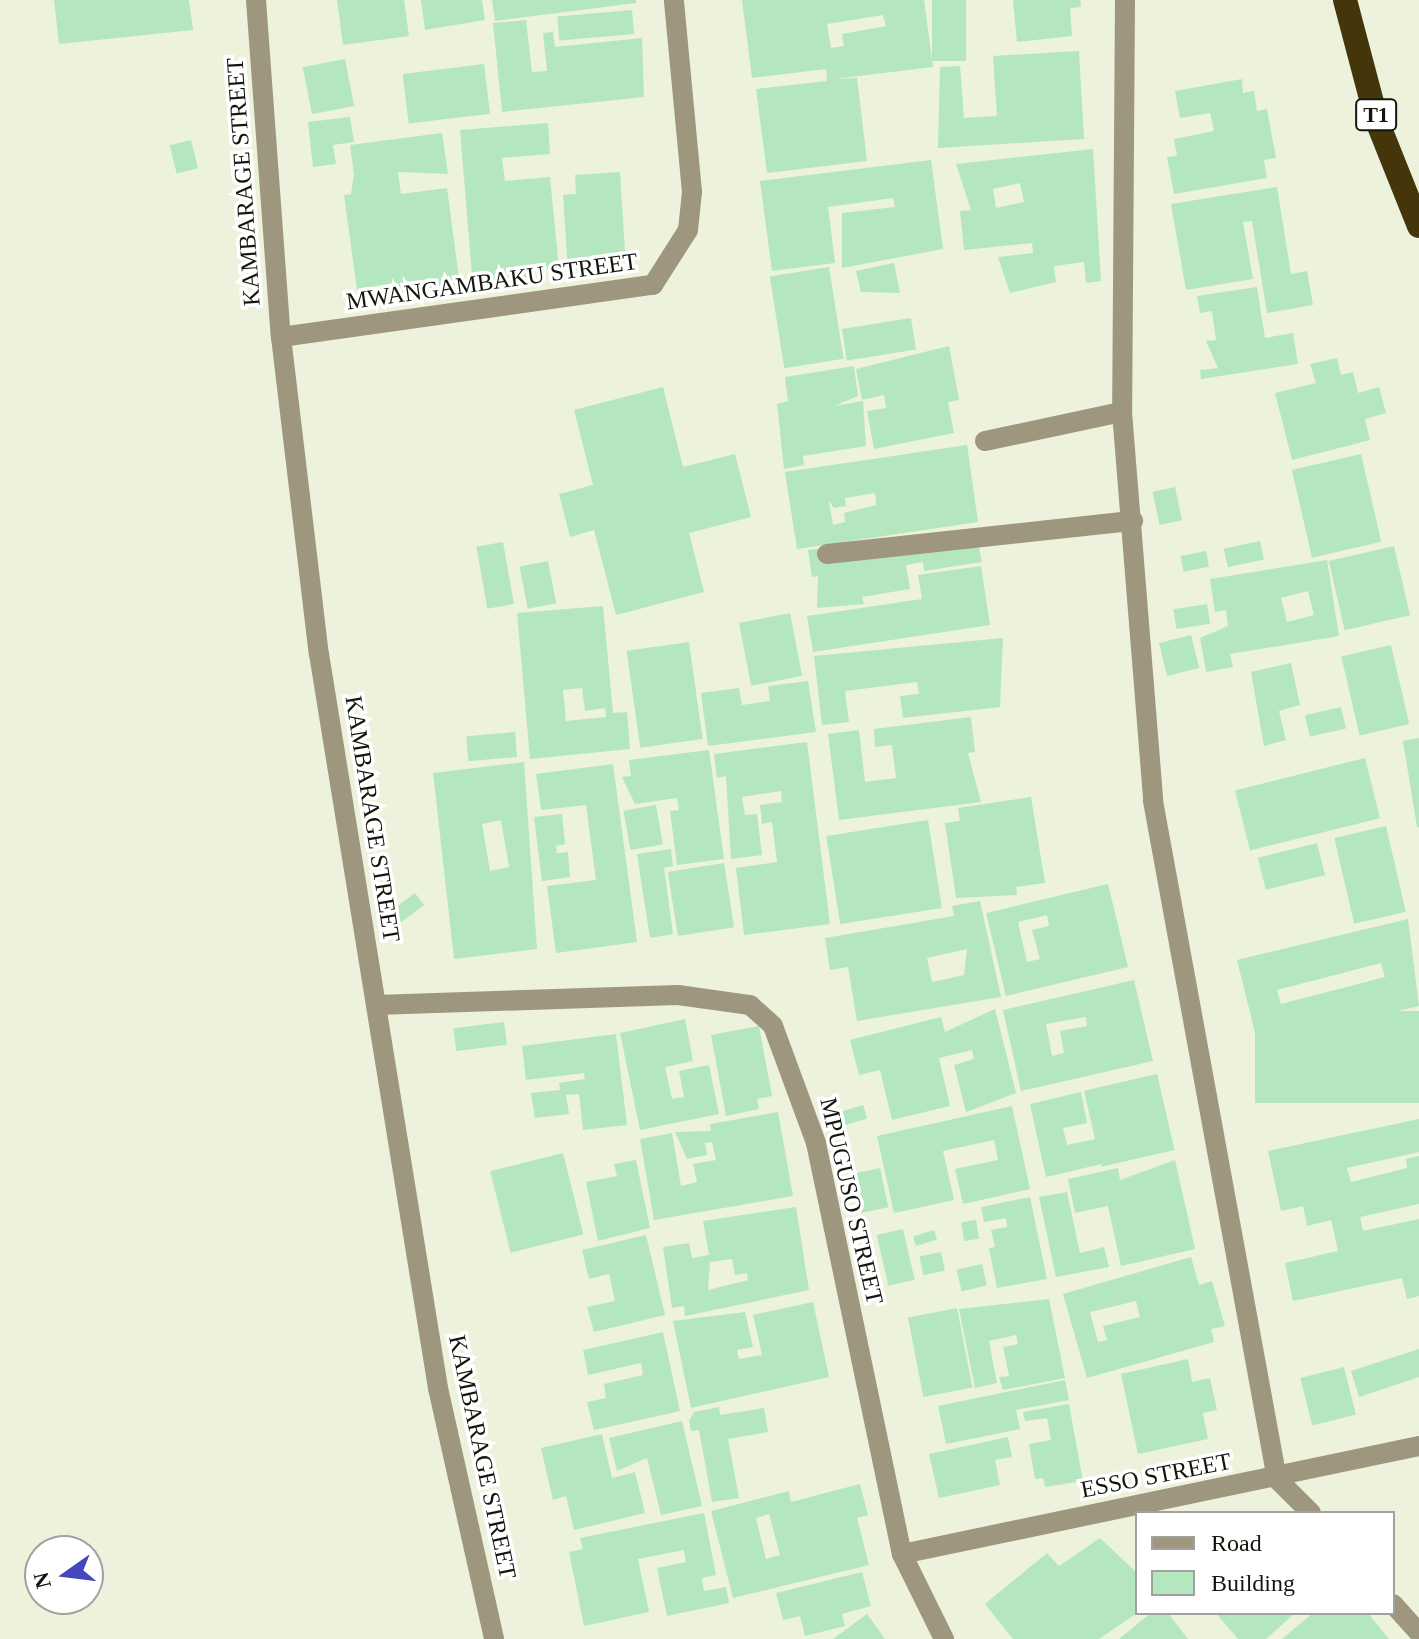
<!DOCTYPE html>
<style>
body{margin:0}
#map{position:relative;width:1419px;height:1639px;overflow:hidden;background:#ecf2db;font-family:Georgia,serif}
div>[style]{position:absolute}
.building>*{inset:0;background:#b4e7bf;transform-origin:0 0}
.street>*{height:20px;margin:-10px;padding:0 10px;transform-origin:10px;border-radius:10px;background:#9f967f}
.highway>*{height:24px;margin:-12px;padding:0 12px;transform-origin:12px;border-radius:12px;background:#44350b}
span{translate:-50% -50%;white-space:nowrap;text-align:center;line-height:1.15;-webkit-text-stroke:7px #fff;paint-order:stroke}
.shield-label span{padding:2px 6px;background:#fff;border:2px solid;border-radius:6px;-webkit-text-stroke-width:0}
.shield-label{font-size:22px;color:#14160e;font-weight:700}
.street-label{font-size:24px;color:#14160e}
.legend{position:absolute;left:1135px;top:1511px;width:260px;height:104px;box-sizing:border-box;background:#fff;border:2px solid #a1a29f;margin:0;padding:10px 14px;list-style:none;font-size:24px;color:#14160e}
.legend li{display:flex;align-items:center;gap:16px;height:40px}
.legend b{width:40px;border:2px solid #a1a29f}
.north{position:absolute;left:24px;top:1535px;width:80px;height:80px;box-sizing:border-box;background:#fff;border:2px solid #a1a29f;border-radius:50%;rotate:256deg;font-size:22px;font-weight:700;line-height:32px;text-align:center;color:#14160e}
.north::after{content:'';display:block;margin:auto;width:28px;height:36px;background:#4547bd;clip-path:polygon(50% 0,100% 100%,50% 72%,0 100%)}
</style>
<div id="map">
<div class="building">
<div style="clip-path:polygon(54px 0,189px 0,193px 30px,59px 44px)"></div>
<div style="clip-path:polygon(337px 0,404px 0,409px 36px,343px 45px)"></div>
<div style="clip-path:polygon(421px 0,482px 0,485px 20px,425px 30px)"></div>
<div style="clip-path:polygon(492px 0,636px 0,636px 3px,495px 21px)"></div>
<div style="clip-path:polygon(evenodd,742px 0,924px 0,933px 67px,834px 79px,857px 78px,867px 161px,767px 173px,756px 89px,827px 81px,826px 69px,752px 78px,742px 0,883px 15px,886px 26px,842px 34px,844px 46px,831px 48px,827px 24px,883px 15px)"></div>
<div style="left:932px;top:0;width:34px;height:61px"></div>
<div style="clip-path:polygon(1013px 0,1080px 0,1081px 7px,1070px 8px,1072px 36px,1017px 42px)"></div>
<div style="left:632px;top:10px;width:24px;height:75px;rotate:85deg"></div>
<div style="clip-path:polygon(526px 20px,532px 72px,547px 71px,543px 33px,553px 32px,555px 47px,642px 38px,644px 97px,502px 112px,493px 23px)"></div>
<div style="clip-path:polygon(1079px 51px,1084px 139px,938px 148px,940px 67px,960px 66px,964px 118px,997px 116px,993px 56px)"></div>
<div style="left:345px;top:59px;width:48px;height:43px;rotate:79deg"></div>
<div style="left:484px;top:64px;width:50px;height:82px;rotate:83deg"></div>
<div style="clip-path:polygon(1242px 79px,1243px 93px,1254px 91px,1257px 111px,1267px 109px,1276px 158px,1264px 160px,1267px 178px,1174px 194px,1167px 157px,1177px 156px,1174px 139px,1214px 131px,1210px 113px,1180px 118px,1175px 91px)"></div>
<div style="clip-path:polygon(350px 117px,354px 142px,333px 145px,336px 164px,313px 167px,308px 122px)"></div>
<div style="clip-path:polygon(548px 123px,550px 154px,502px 158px,505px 181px,550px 177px,559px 268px,526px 271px,526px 282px,473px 287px,460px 130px)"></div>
<div style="clip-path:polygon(442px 133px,448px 174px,398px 172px,401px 194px,447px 188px,461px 293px,375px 305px,373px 288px,357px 290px,344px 195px,351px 194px,354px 174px,350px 145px)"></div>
<div style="left:191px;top:140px;width:29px;height:22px;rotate:76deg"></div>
<div style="clip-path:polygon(evenodd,1093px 149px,1101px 281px,1086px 283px,1084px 262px,1054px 266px,1056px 282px,1010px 293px,998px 257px,1033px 253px,1032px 243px,964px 250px,960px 211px,971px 210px,956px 164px,1093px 149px,1020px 183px,1024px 202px,996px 208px,993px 189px,1020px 183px)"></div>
<div style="clip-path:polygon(931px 160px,943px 249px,842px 268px,842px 213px,895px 207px,893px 198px,828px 207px,835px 263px,772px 271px,760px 181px)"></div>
<div style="clip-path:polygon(620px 172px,626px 267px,568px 270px,563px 195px,576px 194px,575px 175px)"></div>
<div style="clip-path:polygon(1277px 187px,1291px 274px,1307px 271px,1313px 305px,1267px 313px,1252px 221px,1243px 222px,1253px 279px,1186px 290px,1171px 204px)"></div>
<div style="clip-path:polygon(894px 263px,900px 293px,861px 292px,856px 271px)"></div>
<div style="left:829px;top:267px;width:93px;height:60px;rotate:81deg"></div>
<div style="clip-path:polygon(1257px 287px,1265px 338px,1293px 333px,1298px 364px,1201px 379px,1200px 370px,1218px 368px,1206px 341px,1216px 340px,1212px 311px,1200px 313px,1197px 296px)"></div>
<div style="left:911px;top:318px;width:32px;height:70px;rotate:81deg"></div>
<div style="clip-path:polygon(949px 346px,959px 400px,948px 402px,954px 433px,874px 449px,867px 411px,886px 408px,884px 395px,862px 400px,856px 369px)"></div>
<div style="clip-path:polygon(1337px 358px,1341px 375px,1353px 372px,1358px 393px,1379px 387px,1386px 413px,1365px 419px,1370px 440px,1292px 460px,1275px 393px,1316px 383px,1310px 364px)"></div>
<div style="clip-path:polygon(854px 366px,858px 396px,834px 406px,863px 401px,866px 446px,803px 456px,804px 465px,784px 469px,777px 404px,788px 401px,785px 377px)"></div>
<div style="clip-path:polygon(663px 387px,683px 467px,735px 454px,751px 517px,689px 533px,704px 592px,616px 615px,594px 530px,570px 537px,559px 494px,593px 485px,574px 410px)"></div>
<div style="clip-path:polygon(evenodd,967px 445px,978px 522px,797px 549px,785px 472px,967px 445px,875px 493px,876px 505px,844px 513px,845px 522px,833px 525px,829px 501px,834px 508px,846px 506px,845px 498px,875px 493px)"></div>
<div style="left:1361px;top:454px;width:90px;height:71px;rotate:77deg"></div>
<div style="left:1175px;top:487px;width:34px;height:23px;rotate:78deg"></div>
<div style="clip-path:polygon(977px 539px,982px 562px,924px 571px,923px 562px,906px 565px,910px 589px,862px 597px,864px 604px,817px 608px,818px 576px,812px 577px,808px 550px,823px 548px,825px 564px)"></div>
<div style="left:1260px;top:541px;width:19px;height:37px;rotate:78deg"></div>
<div style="left:503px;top:542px;width:63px;height:27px;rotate:80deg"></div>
<div style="left:1394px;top:546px;width:71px;height:67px;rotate:77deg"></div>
<div style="left:1206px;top:551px;width:16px;height:26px;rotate:79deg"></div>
<div style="clip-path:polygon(evenodd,1327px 560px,1339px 636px,1230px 654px,1233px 667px,1206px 672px,1200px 638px,1228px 626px,1226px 610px,1215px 612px,1210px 579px,1327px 560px,1308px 591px,1314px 615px,1287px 622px,1281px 598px,1308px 591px)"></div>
<div style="left:548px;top:561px;width:43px;height:29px;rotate:79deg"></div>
<div style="clip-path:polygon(981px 566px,990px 625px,813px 652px,807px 616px,922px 599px,918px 575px)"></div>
<div style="left:1207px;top:604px;width:20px;height:34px;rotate:81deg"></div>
<div style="clip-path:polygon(evenodd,603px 606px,613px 713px,627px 712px,630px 749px,530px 759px,517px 613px,603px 606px,582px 688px,585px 711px,605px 708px,606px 717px,566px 721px,563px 690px,582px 688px)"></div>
<div style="left:790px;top:613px;width:64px;height:52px;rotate:79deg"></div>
<div style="left:1191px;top:635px;width:34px;height:33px;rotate:76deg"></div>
<div style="clip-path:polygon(1003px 638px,1000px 707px,903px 718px,900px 696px,919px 694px,917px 682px,845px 691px,849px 722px,822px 725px,814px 656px)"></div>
<div style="left:689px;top:642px;width:98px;height:63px;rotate:82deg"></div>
<div style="left:1391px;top:645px;width:81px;height:51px;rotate:77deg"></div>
<div style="clip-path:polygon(1291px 663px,1300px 705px,1279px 711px,1286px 740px,1264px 746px,1251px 672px)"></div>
<div style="clip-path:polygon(808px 681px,816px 732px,708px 746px,701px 693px,739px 688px,742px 705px,770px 701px,768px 686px)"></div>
<div style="left:1341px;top:707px;width:22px;height:37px;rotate:77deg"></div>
<div style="clip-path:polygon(971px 717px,975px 752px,968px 753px,981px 802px,839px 820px,828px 734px,859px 730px,865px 782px,896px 778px,892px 745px,875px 747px,874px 729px)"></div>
<div style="left:515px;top:732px;width:25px;height:49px;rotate:85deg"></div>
<div style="clip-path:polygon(1419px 738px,1419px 827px,1417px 827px,1403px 741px)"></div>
<div style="clip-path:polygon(807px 742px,830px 924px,744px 935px,736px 868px,777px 862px,772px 822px,762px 824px,760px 805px,782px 802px,781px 791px,742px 797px,745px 815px,757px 814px,762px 855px,731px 859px,726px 776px,717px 778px,714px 754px)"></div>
<div style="clip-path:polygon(709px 750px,724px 859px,677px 865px,670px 811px,679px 810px,677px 798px,635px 804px,622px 777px,631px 776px,629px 760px)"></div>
<div style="left:1365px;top:758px;width:62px;height:134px;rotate:76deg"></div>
<div style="clip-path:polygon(evenodd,524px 762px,537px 949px,454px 959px,433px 773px,524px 762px,501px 820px,509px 867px,490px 871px,482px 824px,501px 820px)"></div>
<div style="clip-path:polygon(613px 764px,637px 942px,556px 953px,547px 886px,596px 880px,586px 805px,541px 810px,536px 774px)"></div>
<div style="clip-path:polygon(1031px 797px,1045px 883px,1016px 887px,1017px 895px,956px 898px,945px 823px,960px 821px,958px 808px)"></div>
<div style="left:656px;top:805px;width:40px;height:33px;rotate:80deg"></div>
<div style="clip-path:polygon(562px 814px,565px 844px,556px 846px,557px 853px,568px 852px,570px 877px,542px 881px,534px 817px)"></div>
<div style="left:928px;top:820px;width:89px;height:103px;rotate:81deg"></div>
<div style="left:1386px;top:826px;width:88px;height:53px;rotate:77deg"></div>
<div style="left:1317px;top:843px;width:33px;height:61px;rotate:76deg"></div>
<div style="clip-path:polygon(671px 849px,673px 866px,664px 868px,673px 934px,650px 938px,637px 854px)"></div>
<div style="left:724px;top:863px;width:65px;height:57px;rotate:81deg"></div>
<div style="clip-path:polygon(evenodd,1108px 884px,1128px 967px,1006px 996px,986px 913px,1108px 884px,1047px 915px,1049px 926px,1032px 930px,1040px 959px,1027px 962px,1018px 922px,1047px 915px)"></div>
<div style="left:415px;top:893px;width:15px;height:37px;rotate:53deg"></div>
<div style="clip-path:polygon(evenodd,980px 901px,1001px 997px,857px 1021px,848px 967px,830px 970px,825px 938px,954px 916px,952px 906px,980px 901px,967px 949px,964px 975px,932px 982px,927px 958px,967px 949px)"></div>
<div style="clip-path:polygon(evenodd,1408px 919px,1419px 1006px,1258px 1045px,1237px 960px,1408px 919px,1381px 963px,1385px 977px,1281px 1004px,1277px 990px,1381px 963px)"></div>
<div style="clip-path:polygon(evenodd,1134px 980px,1153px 1061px,1021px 1091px,1003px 1010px,1134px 980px,1086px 1017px,1087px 1026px,1060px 1031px,1064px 1053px,1052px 1056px,1046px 1024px,1086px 1017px)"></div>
<div style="clip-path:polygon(995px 1009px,1016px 1093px,966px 1112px,954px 1065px,974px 1059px,972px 1050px,939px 1058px,950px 1106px,892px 1120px,880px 1070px,859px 1075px,850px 1040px,941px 1017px,945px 1032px)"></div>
<div style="left:1419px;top:1011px;width:92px;height:164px;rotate:90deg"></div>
<div style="clip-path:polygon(685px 1019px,693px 1061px,665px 1067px,672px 1099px,684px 1097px,679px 1071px,709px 1065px,719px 1114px,640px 1130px,620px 1033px)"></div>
<div style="left:504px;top:1022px;width:23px;height:51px;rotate:83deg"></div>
<div style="clip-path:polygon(759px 1026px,772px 1096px,757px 1099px,759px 1109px,726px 1116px,711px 1035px)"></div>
<div style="clip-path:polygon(616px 1034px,627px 1125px,583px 1130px,579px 1094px,566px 1095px,569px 1114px,535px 1118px,531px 1093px,560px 1090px,559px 1083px,585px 1079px,584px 1073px,526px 1080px,522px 1046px)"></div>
<div style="left:1157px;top:1074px;width:78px;height:75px;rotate:77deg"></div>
<div style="clip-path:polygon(1081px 1092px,1087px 1123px,1063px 1128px,1067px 1145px,1101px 1138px,1106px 1163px,1046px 1177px,1030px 1104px)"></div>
<div style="left:863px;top:1105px;width:14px;height:29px;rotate:73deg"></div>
<div style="clip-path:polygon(1012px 1106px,1030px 1189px,963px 1204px,955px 1169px,998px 1160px,994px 1140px,943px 1151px,954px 1200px,894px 1213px,877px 1136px)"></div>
<div style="clip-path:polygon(778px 1112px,793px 1196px,654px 1220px,640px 1139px,672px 1133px,681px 1186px,697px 1182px,693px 1164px,716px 1160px,712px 1142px,705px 1143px,707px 1155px,687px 1159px,675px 1132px,711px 1131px,710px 1124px)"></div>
<div style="clip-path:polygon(1419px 1119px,1419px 1152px,1347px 1168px,1351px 1182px,1407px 1168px,1406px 1159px,1419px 1156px,1419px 1204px,1360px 1217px,1363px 1231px,1419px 1219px,1419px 1296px,1407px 1299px,1402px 1278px,1293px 1301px,1285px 1263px,1338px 1251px,1331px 1220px,1307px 1226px,1303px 1206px,1281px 1211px,1268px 1151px)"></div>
<div style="left:563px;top:1153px;width:84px;height:75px;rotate:76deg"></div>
<div style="clip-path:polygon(636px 1160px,650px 1228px,598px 1241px,586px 1182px,617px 1176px,614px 1164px)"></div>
<div style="clip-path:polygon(1175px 1160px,1195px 1249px,1121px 1266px,1108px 1206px,1075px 1213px,1068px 1179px,1118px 1168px,1120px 1180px)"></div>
<div style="left:880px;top:1168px;width:40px;height:27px;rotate:78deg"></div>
<div style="clip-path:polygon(1067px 1192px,1080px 1253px,1104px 1247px,1109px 1267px,1056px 1277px,1039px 1197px)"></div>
<div style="clip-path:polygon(1030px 1197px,1047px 1279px,997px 1288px,989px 1248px,995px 1247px,991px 1230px,1007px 1227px,1006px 1218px,984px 1222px,981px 1207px)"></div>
<div style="clip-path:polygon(evenodd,796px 1207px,809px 1290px,685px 1316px,684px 1306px,672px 1308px,663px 1247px,689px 1243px,692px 1258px,709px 1255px,703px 1221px,796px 1207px,732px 1259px,735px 1275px,747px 1273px,748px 1280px,708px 1290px,710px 1262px,732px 1259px)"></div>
<div style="left:976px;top:1220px;width:19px;height:15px;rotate:81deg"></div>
<div style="left:903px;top:1229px;width:52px;height:27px;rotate:77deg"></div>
<div style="left:934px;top:1230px;width:10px;height:22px;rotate:73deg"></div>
<div style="clip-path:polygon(646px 1235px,665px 1315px,594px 1332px,587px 1307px,615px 1301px,609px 1274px,589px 1279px,582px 1250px)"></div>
<div style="left:941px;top:1252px;width:19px;height:22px;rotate:78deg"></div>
<div style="clip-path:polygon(evenodd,1191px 1257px,1199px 1285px,1212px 1281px,1225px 1326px,1211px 1329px,1214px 1342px,1087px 1378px,1063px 1294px,1191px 1257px,1136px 1301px,1140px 1317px,1103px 1326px,1107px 1340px,1098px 1342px,1090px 1312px,1136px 1301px)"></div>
<div style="left:982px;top:1264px;width:22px;height:26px;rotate:77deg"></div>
<div style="clip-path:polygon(1049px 1299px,1065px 1378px,1003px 1390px,999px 1377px,1009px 1376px,1003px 1347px,1018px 1344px,1016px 1335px,989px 1341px,997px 1383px,975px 1388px,959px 1309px)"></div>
<div style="clip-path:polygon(813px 1302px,829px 1377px,691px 1408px,673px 1321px,745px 1312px,753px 1347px,737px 1350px,739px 1359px,762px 1355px,753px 1315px)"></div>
<div style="left:957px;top:1308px;width:81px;height:50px;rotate:79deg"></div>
<div style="clip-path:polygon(663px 1332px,680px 1411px,594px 1430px,587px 1402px,606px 1398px,604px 1384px,643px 1375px,641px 1363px,588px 1375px,583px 1350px)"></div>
<div style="clip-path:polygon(1419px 1349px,1419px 1377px,1359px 1397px,1351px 1371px)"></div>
<div style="clip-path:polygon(1188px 1359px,1192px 1382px,1210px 1378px,1217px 1410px,1203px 1413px,1208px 1439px,1138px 1454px,1121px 1374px)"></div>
<div style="left:1344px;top:1367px;width:49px;height:45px;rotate:76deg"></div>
<div style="clip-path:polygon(1065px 1380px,1069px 1400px,1016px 1410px,1020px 1429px,946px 1444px,938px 1406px)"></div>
<div style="clip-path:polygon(1069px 1404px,1083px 1481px,1045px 1487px,1043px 1478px,1035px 1479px,1029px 1444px,1051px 1440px,1047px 1418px,1025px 1421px,1023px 1412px)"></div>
<div style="clip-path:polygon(719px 1407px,720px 1415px,764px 1408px,768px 1432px,728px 1439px,739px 1498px,712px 1502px,699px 1430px,691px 1431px,689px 1421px,694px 1412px)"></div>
<div style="clip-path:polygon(682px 1421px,702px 1506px,661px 1515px,647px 1458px,617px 1471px,609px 1438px)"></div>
<div style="clip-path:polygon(602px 1434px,612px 1478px,635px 1472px,645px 1513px,574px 1530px,566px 1496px,553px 1500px,541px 1448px)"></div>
<div style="clip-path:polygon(1008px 1437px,1012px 1457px,995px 1460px,1000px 1485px,939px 1498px,929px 1454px)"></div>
<div style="clip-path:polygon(evenodd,860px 1484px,868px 1515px,857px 1518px,869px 1565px,733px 1598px,711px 1511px,789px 1491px,791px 1502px,860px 1484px,769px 1514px,780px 1555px,766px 1559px,756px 1518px,769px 1514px)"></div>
<div style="clip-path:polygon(704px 1513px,716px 1575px,702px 1578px,704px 1591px,726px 1587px,729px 1603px,667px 1616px,657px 1568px,686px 1562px,684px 1550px,638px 1559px,649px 1612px,584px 1626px,569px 1552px,583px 1549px,580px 1538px)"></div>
<div style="clip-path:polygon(1100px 1538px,1137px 1573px,1137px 1613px,1099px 1639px,1013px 1639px,985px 1604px,1047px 1553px,1059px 1566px)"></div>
<div style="clip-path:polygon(862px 1572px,871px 1606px,842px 1614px,845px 1626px,805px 1636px,800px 1616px,783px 1620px,776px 1593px)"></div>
<div style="clip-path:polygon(1151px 1613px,1168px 1613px,1188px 1639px,1119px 1639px)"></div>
<div style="clip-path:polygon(1216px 1613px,1295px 1613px,1266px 1639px,1238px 1639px)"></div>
<div style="clip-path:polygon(1313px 1613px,1368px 1613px,1389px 1639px,1282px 1639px)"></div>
<div style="clip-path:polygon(867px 1614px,885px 1639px,833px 1639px)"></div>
</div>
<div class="street">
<div style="left:256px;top:0;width:338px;rotate:85.8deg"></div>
<div style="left:281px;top:337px;width:319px;rotate:83.2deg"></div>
<div style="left:319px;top:654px;width:744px;rotate:80.79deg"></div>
<div style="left:438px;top:1388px;width:257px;rotate:77.4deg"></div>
<div style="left:1125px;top:0;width:412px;rotate:90.4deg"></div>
<div style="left:1122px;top:412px;width:390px;rotate:85.4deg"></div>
<div style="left:1153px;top:801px;width:689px;rotate:79.64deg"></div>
<div style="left:1277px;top:1479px;width:48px;rotate:45deg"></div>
<div style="left:281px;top:337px;width:376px;rotate:-8deg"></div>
<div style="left:653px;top:285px;width:65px;rotate:-57.5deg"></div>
<div style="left:688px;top:230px;width:38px;rotate:-84deg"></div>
<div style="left:692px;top:192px;width:193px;rotate:-95.4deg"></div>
<div style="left:985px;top:441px;width:140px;rotate:-12deg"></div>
<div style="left:827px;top:554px;width:308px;rotate:-6.2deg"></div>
<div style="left:376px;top:1005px;width:302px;rotate:-1.9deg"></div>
<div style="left:678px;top:995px;width:73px;rotate:7.9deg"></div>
<div style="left:750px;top:1005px;width:31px;rotate:42deg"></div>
<div style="left:773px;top:1026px;width:125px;rotate:69.8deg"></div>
<div style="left:816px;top:1143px;width:420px;rotate:78.2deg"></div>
<div style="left:902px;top:1554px;width:95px;rotate:63.7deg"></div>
<div style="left:902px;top:1554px;width:528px;rotate:-11.8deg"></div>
<div style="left:1393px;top:1604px;width:39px;rotate:48deg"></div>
</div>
<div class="highway">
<div style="left:1345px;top:0;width:125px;rotate:75.2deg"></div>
<div style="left:1377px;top:121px;width:113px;rotate:68.2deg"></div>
</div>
<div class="shield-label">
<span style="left:1376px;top:115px">T1</span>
</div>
<div class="street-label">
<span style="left:244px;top:182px;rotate:-94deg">KAMBARAGE STREET</span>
<span style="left:492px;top:282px;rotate:-8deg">MWANGAMBAKU STREET</span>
<span style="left:372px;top:819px;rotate:81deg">KAMBARAGE STREET</span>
<span style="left:851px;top:1201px;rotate:77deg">MPUGUSO STREET</span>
<span style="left:482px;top:1457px;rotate:78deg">KAMBARAGE STREET</span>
<span style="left:1156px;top:1476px;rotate:-11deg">ESSO STREET</span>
</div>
<ul class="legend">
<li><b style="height:10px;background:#9f967f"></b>Road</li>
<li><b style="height:22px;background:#b4e7bf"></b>Building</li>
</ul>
<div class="north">N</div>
</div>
